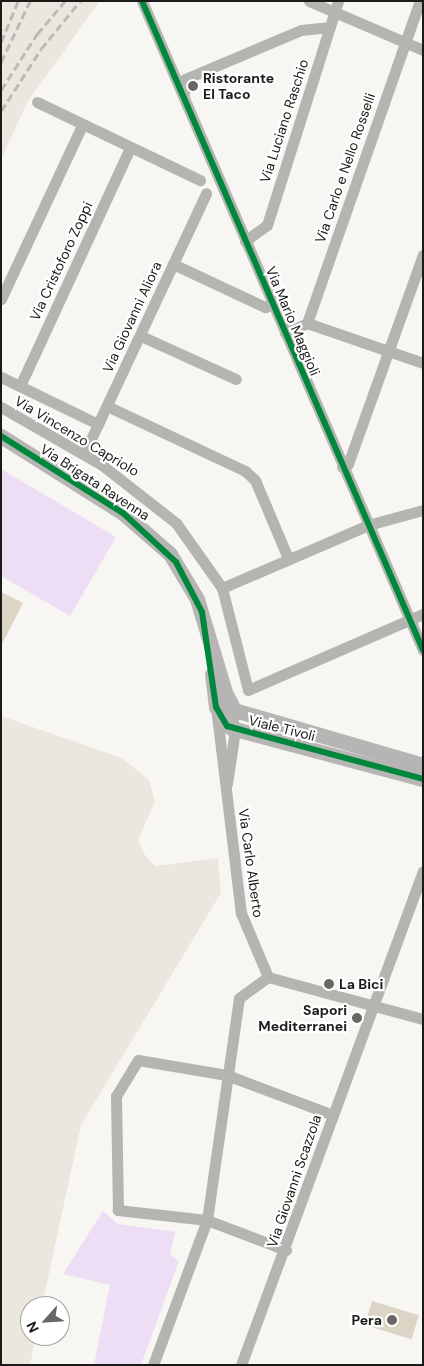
<!DOCTYPE html>
<style>
body{margin:0}
#map{position:relative;width:424px;height:1366px;overflow:hidden;background:#f8f6f2;font-family:"DM Sans",sans-serif}
div>[style]{position:absolute}
.built>*{inset:0;background:#ece7de}
.green>*{inset:0;background:#eedef5}
.building>*{inset:0;background:#dcd4c5;transform-origin:0 0}
.minor>*{height:11px;margin:-5.5px;padding:0 5.5px;transform-origin:5.5px;border-radius:5.5px;background:#b4b4b1}
.major>*{height:15px;margin:-7.5px;padding:0 7.5px;transform-origin:7.5px;border-radius:7.5px;background:#b7b5b3}
.rail>*{height:2.5px;margin-top:-1.25px;transform-origin:0;background:repeating-linear-gradient(90deg,#bcbab8 0 8px,transparent 0 12px)}
.cycleway>*{height:6px;margin:-3px;padding:0 3px;transform-origin:3px;border-radius:3px;background:#00873e}
.dots>*{width:14px;height:14px;translate:-50% -50%;box-sizing:border-box;border:2px solid #fff;border-radius:50%}
span{translate:-50% -50%;white-space:nowrap;text-align:center;line-height:1.15;-webkit-text-stroke:4.5px #fff;paint-order:stroke}
.poi-label{font-size:14px;color:#1c1a18;font-weight:700}
.left{translate:0 -50%;text-align:left}
.right{translate:-100% -50%;text-align:right}
.street-label{font-size:14px;color:#1c1a18}
.frame{position:absolute;inset:0;border:2px solid #1c1a18;pointer-events:none}
.north{position:absolute;left:20px;top:1296px;width:50px;height:50px;box-sizing:border-box;background:#fff;border:1px solid #a4a3a3;border-radius:50%;rotate:244deg;font-size:14px;font-weight:700;line-height:20px;text-align:center;color:#1c1a18}
.north::after{content:'';display:block;margin:auto;width:18px;height:22px;background:#696764;clip-path:polygon(50% 0,100% 100%,50% 72%,0 100%)}
</style>
<div id="map">
<div class="built">
<div style="clip-path:polygon(1px 1px,100px 1px,28px 101px,1px 159px)"></div>
<div style="clip-path:polygon(1px 716px,122px 758px,149px 780px,155px 801px,138px 840px,145px 855px,155px 866px,218px 858px,221px 893px,81px 1125px,42px 1306px,30px 1306px,30px 1336px,36px 1336px,30px 1365px,1px 1365px)"></div>
</div>
<div class="green">
<div style="clip-path:polygon(1px 469px,116px 537px,70px 616px,1px 576px)"></div>
<div style="clip-path:polygon(103px 1211px,118px 1224px,175px 1232px,170px 1255px,179px 1261px,141px 1365px,94px 1365px,110px 1285px,63px 1274px)"></div>
</div>
<div class="building">
<div style="clip-path:polygon(1px 592px,23px 603px,1px 646px)"></div>
<div style="left:372px;top:1301px;width:49px;height:25px;rotate:17deg"></div>
</div>
<div class="minor">
<div style="left:142px;top:1px;width:707px;rotate:66.59deg"></div>
<div style="left:309px;top:1px;width:124px;rotate:23.3deg"></div>
<div style="left:184px;top:93px;width:14px;rotate:-86deg"></div>
<div style="left:185px;top:79px;width:126px;rotate:-22.9deg"></div>
<div style="left:301px;top:30px;width:29px;rotate:-6deg"></div>
<div style="left:37px;top:102px;width:181px;rotate:25.6deg"></div>
<div style="left:245px;top:241px;width:27px;rotate:-36deg"></div>
<div style="left:267px;top:225px;width:235px;rotate:-72.4deg"></div>
<div style="left:173px;top:264px;width:102px;rotate:25.1deg"></div>
<div style="left:265px;top:307px;width:8px;rotate:-23deg"></div>
<div style="left:1px;top:299px;width:192px;rotate:-65deg"></div>
<div style="left:307px;top:323px;width:123px;rotate:19deg"></div>
<div style="left:285px;top:333px;width:24px;rotate:-24deg"></div>
<div style="left:307px;top:323px;width:341px;rotate:-70.7deg"></div>
<div style="left:141px;top:336px;width:104px;rotate:24.4deg"></div>
<div style="left:1px;top:377px;width:108px;rotate:25.9deg"></div>
<div style="left:20px;top:386px;width:262px;rotate:-65.2deg"></div>
<div style="left:107px;top:406px;width:153px;rotate:25.2deg"></div>
<div style="left:245px;top:471px;width:13px;rotate:42deg"></div>
<div style="left:255px;top:480px;width:85px;rotate:67.1deg"></div>
<div style="left:1px;top:407px;width:116px;rotate:29.9deg"></div>
<div style="left:102px;top:465px;width:94px;rotate:38.1deg"></div>
<div style="left:176px;top:523px;width:80px;rotate:54.7deg"></div>
<div style="left:222px;top:588px;width:105px;rotate:75.7deg"></div>
<div style="left:248px;top:690px;width:191px;rotate:-23.5deg"></div>
<div style="left:84px;top:454px;width:288px;rotate:-64.9deg"></div>
<div style="left:342px;top:467px;width:7px;rotate:-27deg"></div>
<div style="left:348px;top:464px;width:222px;rotate:-70.3deg"></div>
<div style="left:222px;top:588px;width:159px;rotate:-23.3deg"></div>
<div style="left:368px;top:525px;width:57px;rotate:-15.3deg"></div>
<div style="left:216px;top:707px;width:208px;rotate:83.1deg"></div>
<div style="left:241px;top:913px;width:69px;rotate:67.1deg"></div>
<div style="left:268px;top:977px;width:161px;rotate:15.2deg"></div>
<div style="left:227px;top:784px;width:55px;rotate:-81.6deg"></div>
<div style="left:235px;top:730px;width:27px;rotate:-103deg"></div>
<div style="left:286px;top:1250px;width:85px;rotate:-159.2deg"></div>
<div style="left:207px;top:1220px;width:90px;rotate:-173.6deg"></div>
<div style="left:118px;top:1210px;width:114px;rotate:-91deg"></div>
<div style="left:116px;top:1096px;width:42px;rotate:-58.6deg"></div>
<div style="left:138px;top:1060px;width:90px;rotate:9.6deg"></div>
<div style="left:227px;top:1075px;width:113px;rotate:20.7deg"></div>
<div style="left:153px;top:1365px;width:155px;rotate:-69.6deg"></div>
<div style="left:207px;top:1220px;width:224px;rotate:-81.8deg"></div>
<div style="left:239px;top:998px;width:36px;rotate:-36deg"></div>
<div style="left:241px;top:1365px;width:526px;rotate:-69.78deg"></div>
</div>
<div class="major">
<div style="left:1px;top:436px;width:144px;rotate:32.3deg"></div>
<div style="left:123px;top:513px;width:62px;rotate:41.1deg"></div>
<div style="left:170px;top:554px;width:52px;rotate:59deg"></div>
<div style="left:197px;top:599px;width:97px;rotate:73.2deg"></div>
<div style="left:225px;top:692px;width:20px;rotate:63deg"></div>
<div style="left:234px;top:710px;width:197px;rotate:16.2deg"></div>
<div style="left:212px;top:674px;width:33px;rotate:83deg"></div>
<div style="left:216px;top:707px;width:26px;rotate:54deg"></div>
<div style="left:231px;top:728px;width:199px;rotate:14.9deg"></div>
</div>
<div class="rail">
<div style="left:1px;top:42px;width:44px;rotate:-67.5deg"></div>
<div style="left:1px;top:62px;width:68px;rotate:-64.6deg"></div>
<div style="left:1px;top:90px;width:67px;rotate:-57.3deg"></div>
<div style="left:37px;top:34px;width:43px;rotate:-49.7deg"></div>
<div style="left:1px;top:111px;width:74px;rotate:-57.2deg"></div>
<div style="left:41px;top:49px;width:62px;rotate:-50.9deg"></div>
</div>
<div class="cycleway">
<div style="left:142px;top:1px;width:707px;rotate:66.59deg"></div>
<div style="left:1px;top:436px;width:144px;rotate:32.3deg"></div>
<div style="left:123px;top:513px;width:72px;rotate:42.8deg"></div>
<div style="left:176px;top:562px;width:56px;rotate:62.5deg"></div>
<div style="left:202px;top:612px;width:96px;rotate:81.6deg"></div>
<div style="left:216px;top:707px;width:22px;rotate:60deg"></div>
<div style="left:227px;top:726px;width:203px;rotate:15.1deg"></div>
</div>
<div class="dots">
<div style="left:193px;top:86px;background:#696764"></div>
<div style="left:329px;top:984px;background:#696764"></div>
<div style="left:357px;top:1018px;background:#696764"></div>
<div style="left:392px;top:1320px;background:#696764"></div>
</div>
<div class="poi-label">
<span class="left" style="left:203px;top:86px">Ristorante<br>El Taco</span>
<span class="left" style="left:339px;top:984px">La Bici</span>
<span class="right" style="left:347px;top:1018px">Sapori<br>Mediterranei</span>
<span class="right" style="left:382px;top:1320px">Pera</span>
</div>
<div class="street-label">
<span style="left:284px;top:121px;rotate:-72deg">Via Luciano Raschio</span>
<span style="left:345px;top:168px;rotate:-71deg">Via Carlo e Nello Rosselli</span>
<span style="left:61px;top:261px;rotate:-65deg">Via Cristoforo Zoppi</span>
<span style="left:132px;top:317px;rotate:-65deg">Via Giovanni Aliora</span>
<span style="left:293px;top:321px;rotate:67deg">Via Mario Maggioli</span>
<span style="left:77px;top:436px;rotate:31deg">Via Vincenzo Capriolo</span>
<span style="left:95px;top:482px;rotate:33deg">Via Brigata Ravenna</span>
<span style="left:282px;top:728px;rotate:14deg">Viale Tivoli</span>
<span style="left:251px;top:863px;rotate:82deg">Via Carlo Alberto</span>
<span style="left:294px;top:1181px;rotate:-71deg">Via Giovanni Scazzola</span>
</div>
<div class="frame"></div>
<div class="north">N</div>
</div>
